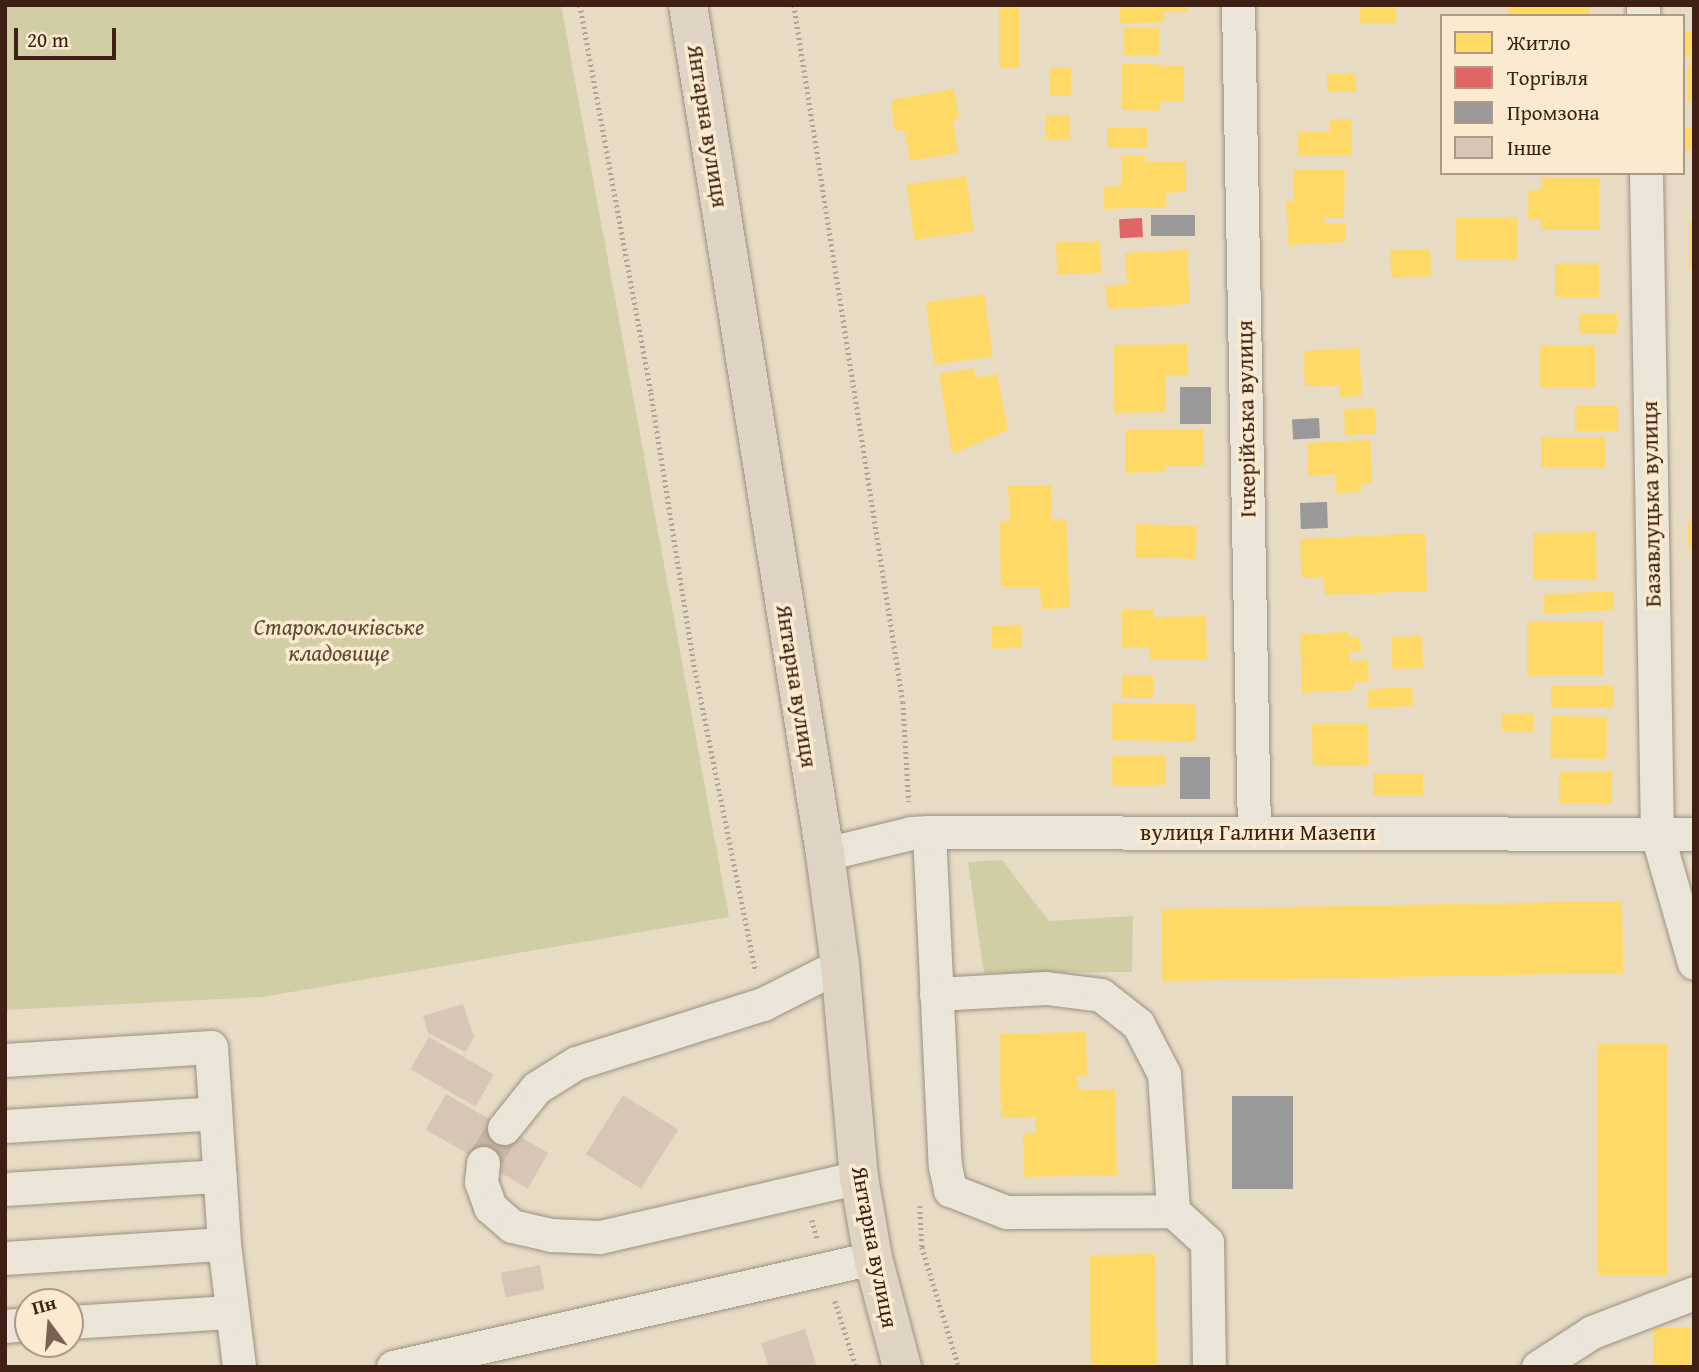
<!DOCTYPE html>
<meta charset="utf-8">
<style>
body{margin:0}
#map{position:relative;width:1699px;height:1372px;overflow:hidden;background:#e8dbc4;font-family:"Gentium Book Plus",serif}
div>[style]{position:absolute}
.green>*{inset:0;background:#d1cda5}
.homes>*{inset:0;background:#ffd966;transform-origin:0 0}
.shops>*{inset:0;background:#e06666;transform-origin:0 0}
.industry>*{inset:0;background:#999;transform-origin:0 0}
.building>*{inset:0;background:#d7c5b6;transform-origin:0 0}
.minor-tunnel>*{height:33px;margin-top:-16.5px;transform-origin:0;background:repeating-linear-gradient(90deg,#c6b6a1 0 33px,transparent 0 50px)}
.path>*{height:4.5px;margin-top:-2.25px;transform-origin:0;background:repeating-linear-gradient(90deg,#aca39a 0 2px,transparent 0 5.5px)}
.roads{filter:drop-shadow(0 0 2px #9b9082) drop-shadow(0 0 2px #9b9082)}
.minor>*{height:33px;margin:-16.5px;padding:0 16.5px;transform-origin:16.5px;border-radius:16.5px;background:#ebe4d9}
.major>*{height:38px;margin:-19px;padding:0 19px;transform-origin:19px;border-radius:19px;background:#dfd4c4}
span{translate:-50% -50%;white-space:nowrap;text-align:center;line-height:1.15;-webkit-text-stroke:7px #faeacf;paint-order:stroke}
.street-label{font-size:23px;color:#3e2014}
.park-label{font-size:23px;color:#5e4832;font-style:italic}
.frame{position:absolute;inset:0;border:7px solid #3e2014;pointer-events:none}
.legend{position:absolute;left:1440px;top:14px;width:245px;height:161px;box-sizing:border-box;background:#faeacf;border:2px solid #af9984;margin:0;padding:9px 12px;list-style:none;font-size:21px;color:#3e2014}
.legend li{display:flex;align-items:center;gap:14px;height:35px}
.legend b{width:35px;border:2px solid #af9984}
.north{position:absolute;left:14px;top:1288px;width:70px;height:70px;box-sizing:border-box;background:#faeacf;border:2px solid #af9984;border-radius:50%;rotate:344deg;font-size:19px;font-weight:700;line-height:28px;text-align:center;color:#3e2014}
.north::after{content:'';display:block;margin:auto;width:24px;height:32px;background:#7a6152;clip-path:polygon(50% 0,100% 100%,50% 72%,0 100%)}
.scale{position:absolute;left:14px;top:28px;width:102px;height:32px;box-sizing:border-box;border:4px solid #3e2014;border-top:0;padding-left:9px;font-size:21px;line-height:24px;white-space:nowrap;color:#3e2014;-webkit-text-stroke:5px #faeacf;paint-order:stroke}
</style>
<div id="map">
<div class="green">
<div style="clip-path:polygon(5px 5px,561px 5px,729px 917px,262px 997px,5px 1010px)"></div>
<div style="clip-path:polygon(1002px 860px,1049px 921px,1133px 916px,1132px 972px,984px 973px,968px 862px)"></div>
</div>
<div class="homes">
<div style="left:999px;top:5px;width:20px;height:63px"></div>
<div style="clip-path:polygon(1119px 5px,1188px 5px,1188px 11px,1164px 12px,1164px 22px,1120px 24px)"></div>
<div style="left:1360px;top:5px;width:36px;height:19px"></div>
<div style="left:1508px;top:5px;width:82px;height:11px"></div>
<div style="left:1124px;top:28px;width:35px;height:27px"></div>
<div style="left:1694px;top:31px;width:26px;height:9px;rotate:90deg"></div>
<div style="clip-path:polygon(1122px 63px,1184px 66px,1184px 101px,1160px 101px,1160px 111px,1121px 110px)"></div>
<div style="left:1688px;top:66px;width:6px;height:36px"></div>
<div style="left:1050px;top:67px;width:21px;height:29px"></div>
<div style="left:1327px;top:73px;width:29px;height:19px"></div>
<div style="clip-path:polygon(954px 89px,959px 117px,953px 120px,958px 153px,910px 161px,904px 130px,895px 131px,891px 100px)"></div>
<div style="left:1046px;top:115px;width:24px;height:24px"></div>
<div style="clip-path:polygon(1330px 119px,1352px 119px,1352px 155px,1297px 155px,1297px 132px,1330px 132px)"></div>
<div style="left:1147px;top:128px;width:20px;height:40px;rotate:90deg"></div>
<div style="left:1685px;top:128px;width:9px;height:22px"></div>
<div style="clip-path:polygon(1145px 155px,1145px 162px,1186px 161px,1186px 192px,1165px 193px,1165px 207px,1104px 209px,1103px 187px,1122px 186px,1121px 156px)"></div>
<div style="clip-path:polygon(1294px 169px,1345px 170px,1344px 218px,1324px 217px,1325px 224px,1345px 223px,1346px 242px,1288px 245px,1286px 202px,1294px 202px)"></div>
<div style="left:966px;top:176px;width:56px;height:60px;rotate:82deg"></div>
<div style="clip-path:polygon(1541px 178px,1599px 178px,1599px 230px,1541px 230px,1541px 219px,1528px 219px,1528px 191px,1541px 190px)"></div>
<div style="left:1517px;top:217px;width:42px;height:61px;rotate:90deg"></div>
<div style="left:1689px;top:220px;width:5px;height:49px"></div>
<div style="left:1100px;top:241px;width:32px;height:44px;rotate:88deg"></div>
<div style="left:1430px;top:249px;width:27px;height:40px;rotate:88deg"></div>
<div style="clip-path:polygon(1187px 250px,1190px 304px,1107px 309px,1106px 286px,1127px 284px,1125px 253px)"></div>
<div style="left:1555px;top:263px;width:44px;height:34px"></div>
<div style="left:984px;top:294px;width:63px;height:59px;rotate:82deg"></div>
<div style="left:1579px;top:314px;width:38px;height:20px"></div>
<div style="clip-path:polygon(1187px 344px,1188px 376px,1165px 376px,1166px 412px,1114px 413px,1113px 345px)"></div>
<div style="left:1595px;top:345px;width:42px;height:55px;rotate:90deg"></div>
<div style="clip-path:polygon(1359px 348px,1362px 396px,1340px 397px,1339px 385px,1305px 386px,1303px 351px)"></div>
<div style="clip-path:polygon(974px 368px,976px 378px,997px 374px,1008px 430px,952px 454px,939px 374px)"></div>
<div style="left:1575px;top:406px;width:43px;height:25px"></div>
<div style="left:1375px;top:408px;width:26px;height:31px;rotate:88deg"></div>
<div style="clip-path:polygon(1203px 429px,1204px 466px,1165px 466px,1165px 472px,1125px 473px,1125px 430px)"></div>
<div style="left:1541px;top:437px;width:64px;height:30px"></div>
<div style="clip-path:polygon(1370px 440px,1372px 483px,1361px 483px,1361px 492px,1336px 493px,1335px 474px,1308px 476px,1307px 443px)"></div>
<div style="clip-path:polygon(1051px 485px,1052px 519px,1066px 519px,1070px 608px,1041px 609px,1040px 587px,1001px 588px,999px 521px,1010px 521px,1008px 486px)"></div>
<div style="clip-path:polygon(1687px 522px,1694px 522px,1694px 549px,1689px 549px)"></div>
<div style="left:1136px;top:524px;width:61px;height:33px;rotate:2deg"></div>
<div style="left:1596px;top:532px;width:47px;height:63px;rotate:89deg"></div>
<div style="clip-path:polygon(1425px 533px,1427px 591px,1325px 595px,1324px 577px,1301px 578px,1300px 539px)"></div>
<div style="left:1613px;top:591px;width:19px;height:70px;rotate:87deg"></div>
<div style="clip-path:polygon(1154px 609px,1153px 617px,1206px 616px,1207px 660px,1150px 660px,1150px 647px,1122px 648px,1122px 610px)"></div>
<div style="left:1603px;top:621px;width:54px;height:76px;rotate:90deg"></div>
<div style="left:1021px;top:625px;width:23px;height:30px;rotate:88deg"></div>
<div style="clip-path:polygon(1349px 632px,1349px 637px,1360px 637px,1361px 652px,1350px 652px,1350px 661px,1368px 660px,1369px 681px,1354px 682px,1355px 690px,1302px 693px,1300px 634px)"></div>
<div style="left:1422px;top:636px;width:32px;height:31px;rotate:88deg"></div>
<div style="left:1122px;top:675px;width:31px;height:23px"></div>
<div style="left:1551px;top:686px;width:63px;height:22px"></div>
<div style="left:1412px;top:687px;width:19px;height:45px;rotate:87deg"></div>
<div style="left:1112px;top:703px;width:84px;height:37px;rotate:1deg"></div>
<div style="left:1502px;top:713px;width:31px;height:18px"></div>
<div style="left:1551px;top:716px;width:56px;height:42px;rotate:1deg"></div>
<div style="left:1368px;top:723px;width:42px;height:56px;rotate:89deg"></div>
<div style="left:1112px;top:756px;width:54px;height:29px"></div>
<div style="left:1612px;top:772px;width:31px;height:53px;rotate:90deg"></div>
<div style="left:1423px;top:773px;width:22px;height:50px;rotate:90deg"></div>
<div style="left:1622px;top:901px;width:72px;height:461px;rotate:89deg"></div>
<div style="clip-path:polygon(1086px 1032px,1087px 1075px,1077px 1076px,1078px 1090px,1115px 1089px,1117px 1175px,1024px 1177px,1023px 1133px,1035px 1133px,1035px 1117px,1001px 1118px,999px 1034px)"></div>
<div style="left:1667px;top:1044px;width:231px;height:69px;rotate:90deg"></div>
<div style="left:1155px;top:1254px;width:113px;height:66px;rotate:89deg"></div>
<div style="left:1653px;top:1328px;width:41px;height:39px"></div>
</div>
<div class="shops">
<div style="left:1142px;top:218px;width:19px;height:23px;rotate:87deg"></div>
</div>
<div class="industry">
<div style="left:1151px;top:215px;width:44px;height:21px"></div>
<div style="left:1180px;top:387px;width:31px;height:37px"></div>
<div style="left:1319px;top:418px;width:20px;height:27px;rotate:87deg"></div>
<div style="left:1327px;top:502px;width:26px;height:27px;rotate:88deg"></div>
<div style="left:1180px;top:757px;width:30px;height:42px"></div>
<div style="left:1232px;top:1096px;width:61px;height:93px"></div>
</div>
<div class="building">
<div style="clip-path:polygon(463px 1004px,474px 1037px,466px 1052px,428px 1033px,423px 1016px)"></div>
<div style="left:429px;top:1037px;width:75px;height:37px;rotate:30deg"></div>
<div style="left:446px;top:1094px;width:118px;height:41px;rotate:30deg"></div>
<div style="left:623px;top:1095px;width:65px;height:70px;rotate:32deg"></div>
<div style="left:540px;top:1265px;width:25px;height:40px;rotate:79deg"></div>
<div style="clip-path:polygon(805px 1329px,817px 1367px,769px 1367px,761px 1343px)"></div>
</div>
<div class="minor-tunnel">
<div style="left:483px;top:1163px;width:41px;rotate:-59deg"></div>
</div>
<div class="path">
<div style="left:580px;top:5px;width:394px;rotate:79.6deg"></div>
<div style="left:651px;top:393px;width:280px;rotate:81deg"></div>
<div style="left:695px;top:670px;width:308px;rotate:78.6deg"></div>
<div style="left:794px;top:5px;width:705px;rotate:81.11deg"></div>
<div style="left:903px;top:702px;width:100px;rotate:86.6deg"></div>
<div style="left:920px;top:1206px;width:41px;rotate:87.2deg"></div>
<div style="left:922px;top:1247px;width:126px;rotate:72.9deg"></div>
<div style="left:812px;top:1220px;width:20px;rotate:75deg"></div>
<div style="left:835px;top:1301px;width:69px;rotate:72.3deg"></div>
</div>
<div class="roads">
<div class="minor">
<div style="left:1238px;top:5px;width:827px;rotate:88.89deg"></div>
<div style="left:1643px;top:5px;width:11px;rotate:90deg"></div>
<div style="left:1646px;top:173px;width:661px;rotate:89.05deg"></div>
<div style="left:1657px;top:834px;width:134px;rotate:74deg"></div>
<div style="left:929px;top:832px;width:334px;rotate:87.3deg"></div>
<div style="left:945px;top:1166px;width:25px;rotate:78deg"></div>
<div style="left:950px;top:1190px;width:60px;rotate:21.4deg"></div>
<div style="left:1006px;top:1212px;width:167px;rotate:-0.3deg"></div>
<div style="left:825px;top:854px;width:89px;rotate:-13.7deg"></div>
<div style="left:911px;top:833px;width:18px;rotate:-3deg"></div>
<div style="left:929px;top:832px;width:765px;rotate:0.15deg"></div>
<div style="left:936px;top:994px;width:110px;rotate:-3.1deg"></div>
<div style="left:1046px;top:988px;width:55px;rotate:7.3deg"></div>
<div style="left:1101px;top:995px;width:47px;rotate:38.1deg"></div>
<div style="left:1138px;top:1024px;width:56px;rotate:62.5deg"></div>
<div style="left:1164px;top:1074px;width:137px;rotate:86.2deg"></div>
<div style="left:5px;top:1060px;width:206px;rotate:-3.6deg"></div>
<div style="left:211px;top:1047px;width:197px;rotate:86.2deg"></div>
<div style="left:224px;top:1244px;width:124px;rotate:83deg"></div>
<div style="left:5px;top:1126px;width:210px;rotate:-3.5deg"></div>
<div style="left:504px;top:1128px;width:51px;rotate:-51.3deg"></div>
<div style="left:536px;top:1088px;width:47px;rotate:-32deg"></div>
<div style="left:576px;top:1063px;width:196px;rotate:-17.5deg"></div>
<div style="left:763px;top:1004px;width:86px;rotate:-26.9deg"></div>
<div style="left:483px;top:1163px;width:19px;rotate:96deg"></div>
<div style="left:481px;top:1182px;width:27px;rotate:70deg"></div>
<div style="left:490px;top:1207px;width:29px;rotate:41deg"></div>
<div style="left:512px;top:1226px;width:39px;rotate:13deg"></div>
<div style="left:550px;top:1235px;width:50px;rotate:2.3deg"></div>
<div style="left:600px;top:1237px;width:266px;rotate:-13deg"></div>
<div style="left:5px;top:1189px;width:215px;rotate:-3.5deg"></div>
<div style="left:1173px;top:1211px;width:46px;rotate:42.4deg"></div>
<div style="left:1207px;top:1242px;width:125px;rotate:89.1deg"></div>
<div style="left:5px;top:1258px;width:219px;rotate:-3.7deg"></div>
<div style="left:70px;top:1322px;width:160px;rotate:-3.6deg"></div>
<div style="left:5px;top:1326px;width:23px;rotate:-5deg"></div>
<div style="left:393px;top:1367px;width:492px;rotate:-12.8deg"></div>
<div style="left:1538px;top:1367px;width:64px;rotate:-32.9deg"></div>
<div style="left:1592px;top:1332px;width:109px;rotate:-20.9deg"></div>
</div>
<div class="major">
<div style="left:688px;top:5px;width:860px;rotate:80.83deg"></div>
<div style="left:825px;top:854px;width:112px;rotate:82.3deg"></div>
<div style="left:840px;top:965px;width:213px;rotate:84.9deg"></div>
<div style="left:859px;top:1177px;width:82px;rotate:80.2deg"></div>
<div style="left:873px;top:1258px;width:113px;rotate:75.1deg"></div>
</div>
</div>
<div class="street-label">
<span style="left:708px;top:126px;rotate:81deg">Янтарна вулиця</span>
<span style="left:1246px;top:419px;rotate:-91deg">Ічкерійська вулиця</span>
<span style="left:1651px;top:504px;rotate:-91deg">Базавлуцька вулиця</span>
<span style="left:797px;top:686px;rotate:81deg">Янтарна вулиця</span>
<span style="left:1258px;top:832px">вулиця Галини Мазепи</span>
<span style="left:875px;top:1247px;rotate:79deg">Янтарна вулиця</span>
</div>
<div class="park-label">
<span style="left:339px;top:640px">Староклочківське<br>кладовище</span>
</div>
<div class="frame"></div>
<ul class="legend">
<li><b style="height:19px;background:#ffd966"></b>Житло</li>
<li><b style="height:19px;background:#e06666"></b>Торгівля</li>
<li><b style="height:19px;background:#999"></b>Промзона</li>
<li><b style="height:19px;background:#d7c5b6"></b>Інше</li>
</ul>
<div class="north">Пн</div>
<div class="scale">20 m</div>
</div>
